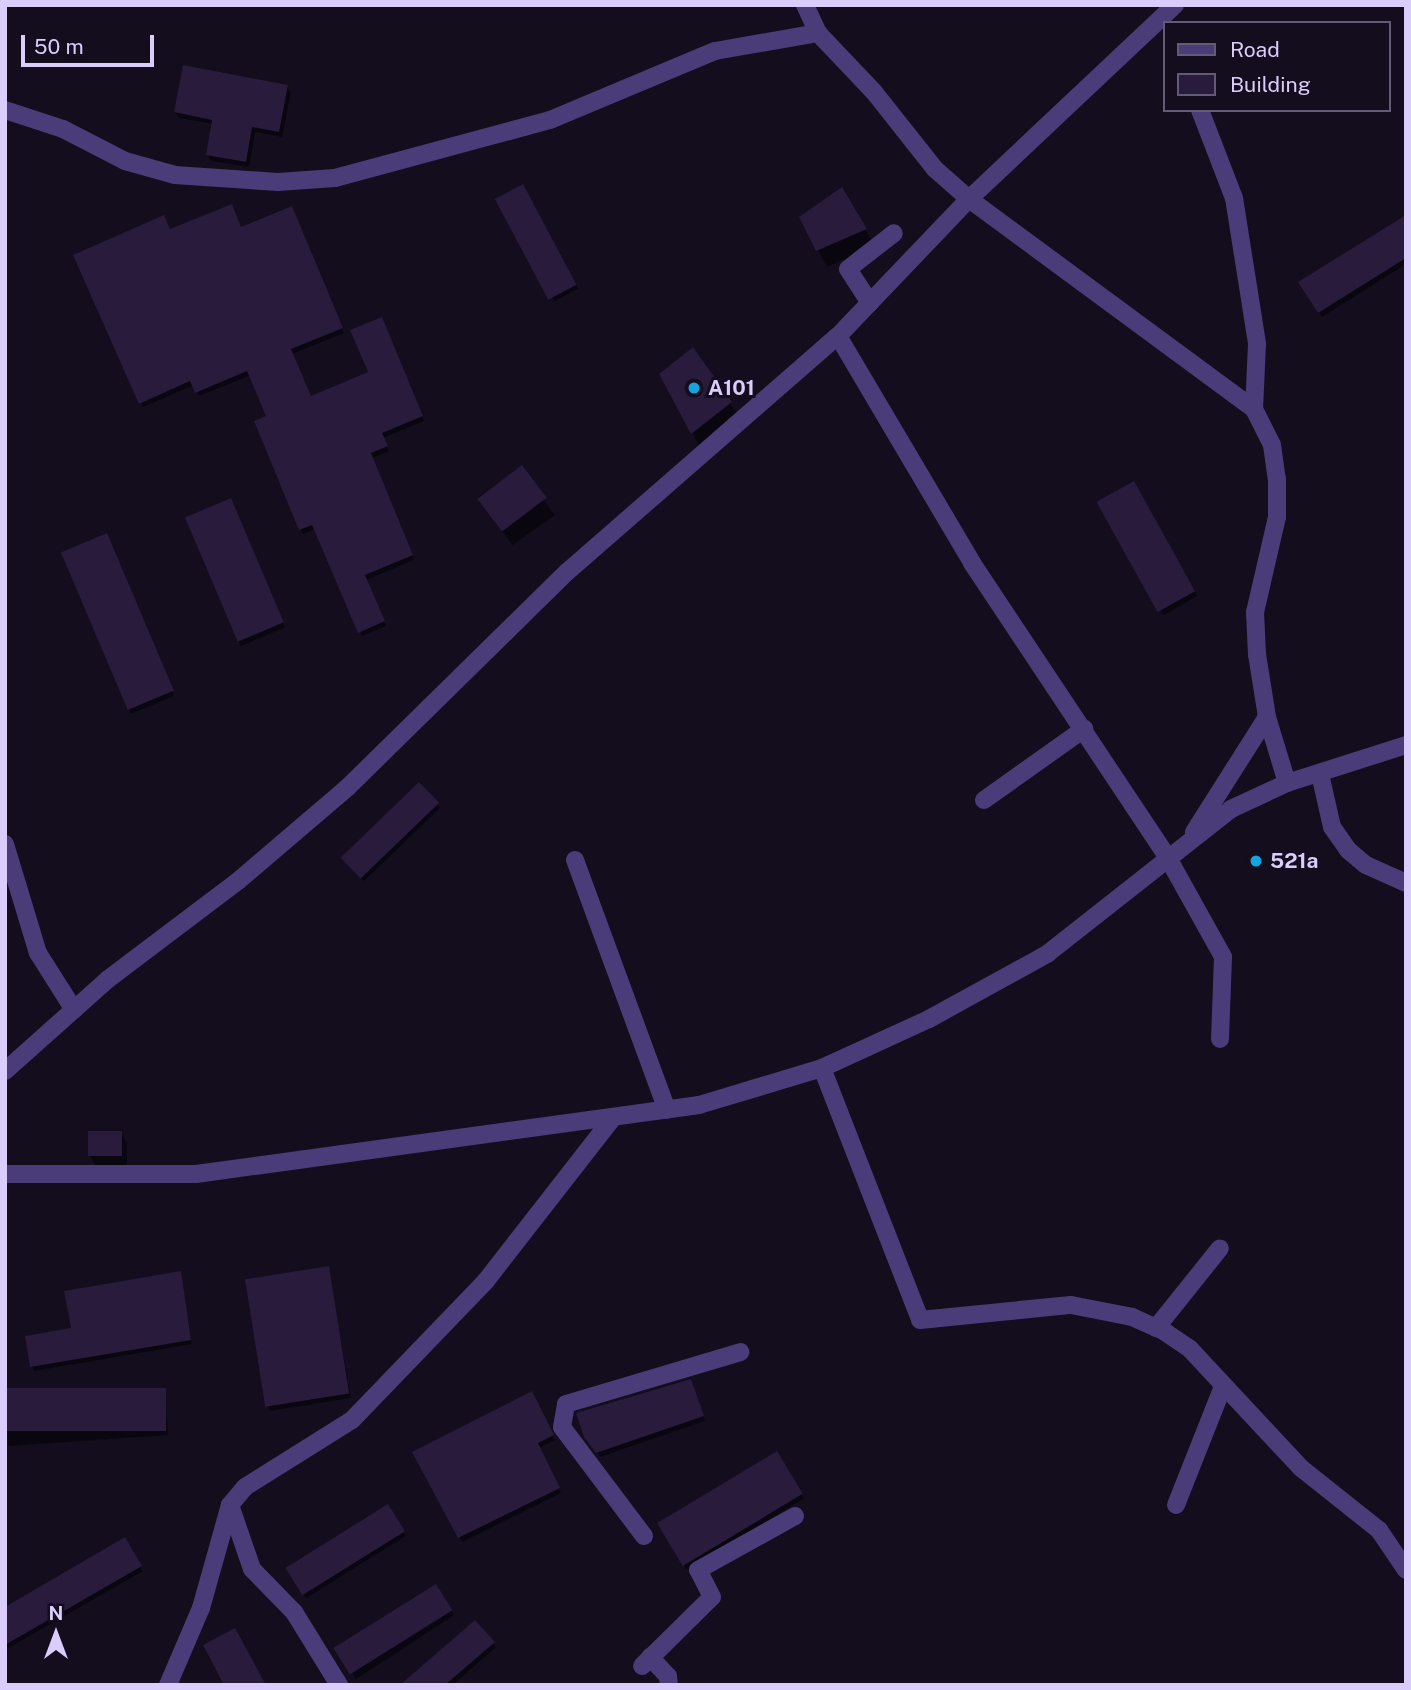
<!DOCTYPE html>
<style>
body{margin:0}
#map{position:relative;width:1411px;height:1690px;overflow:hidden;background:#130d1d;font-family:"Public Sans",sans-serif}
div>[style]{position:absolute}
.shadow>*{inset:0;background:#0007;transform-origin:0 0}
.building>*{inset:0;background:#281b3c;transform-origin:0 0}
.minor>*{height:18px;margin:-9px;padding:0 9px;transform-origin:9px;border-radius:9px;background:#4a3c78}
.dots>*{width:19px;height:19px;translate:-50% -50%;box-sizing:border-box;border:4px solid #130d1d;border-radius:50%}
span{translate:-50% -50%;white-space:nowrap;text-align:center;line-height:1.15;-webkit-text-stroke:6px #130d1d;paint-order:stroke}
.poi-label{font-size:21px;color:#dbcdfb;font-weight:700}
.left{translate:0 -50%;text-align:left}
.frame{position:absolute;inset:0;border:7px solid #dbcdfb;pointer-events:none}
.legend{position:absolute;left:1163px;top:21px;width:228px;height:91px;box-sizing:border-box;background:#130d1d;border:2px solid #635a76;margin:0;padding:9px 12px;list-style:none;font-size:21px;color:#dbcdfb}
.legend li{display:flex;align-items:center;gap:14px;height:35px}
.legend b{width:35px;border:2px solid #635a76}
.north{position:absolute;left:21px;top:1599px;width:70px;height:70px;-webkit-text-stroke:5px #130d1d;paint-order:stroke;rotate:0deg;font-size:19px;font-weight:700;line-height:28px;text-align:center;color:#dbcdfb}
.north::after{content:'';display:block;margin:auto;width:24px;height:32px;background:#dbcdfb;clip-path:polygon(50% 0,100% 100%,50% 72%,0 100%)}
.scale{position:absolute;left:21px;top:35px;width:133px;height:32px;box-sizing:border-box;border:4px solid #dbcdfb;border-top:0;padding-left:9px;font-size:21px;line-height:24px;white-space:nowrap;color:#dbcdfb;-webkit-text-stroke:5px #130d1d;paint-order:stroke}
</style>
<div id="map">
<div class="shadow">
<div style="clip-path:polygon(287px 87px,291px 92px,282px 137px,255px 132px,249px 167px,211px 161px,208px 155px,213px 124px,179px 118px,175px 112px)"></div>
<div style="left:522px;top:187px;width:116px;height:27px;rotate:61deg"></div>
<div style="clip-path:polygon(841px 189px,875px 246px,827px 267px,801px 217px)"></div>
<div style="clip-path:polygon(294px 212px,344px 333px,292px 354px,311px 398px,370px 373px,384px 323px,424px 421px,383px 438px,389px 451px,372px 458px,414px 560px,366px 580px,386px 626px,362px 636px,315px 529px,303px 534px,301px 530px,256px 422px,268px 417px,251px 375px,199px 396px,194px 385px,143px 407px,141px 403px,170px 231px,241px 228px)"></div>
<div style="clip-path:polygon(1406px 216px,1406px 264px,1322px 317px,1301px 283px)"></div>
<div style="clip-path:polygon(662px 374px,730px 403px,740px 419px,701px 449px)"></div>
<div style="left:521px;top:467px;width:59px;height:52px;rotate:55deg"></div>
<div style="left:1133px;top:484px;width:129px;height:39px;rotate:60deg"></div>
<div style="left:233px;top:505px;width:133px;height:48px;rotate:67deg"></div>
<div style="clip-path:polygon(109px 540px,174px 696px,131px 714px,129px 710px)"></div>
<div style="clip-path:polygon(438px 804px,440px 808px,364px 881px,345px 861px)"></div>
<div style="clip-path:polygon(121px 1133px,127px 1143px,127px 1166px,96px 1166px,90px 1156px)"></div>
<div style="clip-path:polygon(328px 1268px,351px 1398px,270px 1411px,268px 1407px)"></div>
<div style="clip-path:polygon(180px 1273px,192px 1344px,34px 1371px,32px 1366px,73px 1330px)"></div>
<div style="clip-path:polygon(692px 1385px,705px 1421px,600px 1457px,578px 1414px)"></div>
<div style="left:165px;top:1390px;width:45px;height:160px;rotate:86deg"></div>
<div style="clip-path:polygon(531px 1394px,555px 1440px,539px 1448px,561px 1493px,462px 1542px,414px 1453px)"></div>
<div style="left:777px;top:1454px;width:52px;height:137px;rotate:59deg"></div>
<div style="left:388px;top:1507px;width:34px;height:118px;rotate:58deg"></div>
<div style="clip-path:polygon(124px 1540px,143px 1571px,5px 1650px,5px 1609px)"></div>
<div style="left:435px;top:1586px;width:35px;height:117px;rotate:57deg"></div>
<div style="clip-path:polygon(493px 1643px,496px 1647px,453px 1685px,402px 1685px)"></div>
</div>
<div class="building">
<div style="clip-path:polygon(183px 65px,288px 85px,279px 132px,252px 127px,246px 162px,206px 155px,212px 120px,174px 112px)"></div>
<div style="left:523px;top:184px;width:114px;height:32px;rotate:62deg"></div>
<div style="clip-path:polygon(842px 187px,867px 229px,816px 251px,799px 217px)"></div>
<div style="clip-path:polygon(232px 204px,241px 227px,292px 206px,343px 328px,291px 349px,311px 396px,368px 372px,350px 330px,382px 317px,423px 416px,382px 433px,388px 446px,371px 453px,413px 555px,365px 575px,385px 621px,358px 633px,312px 525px,299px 530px,254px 421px,266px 416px,247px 371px,195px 393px,190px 381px,139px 404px,73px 255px,164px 215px,170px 229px)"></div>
<div style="clip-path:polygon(1406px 215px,1406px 258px,1318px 313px,1298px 282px)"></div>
<div style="clip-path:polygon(693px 347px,732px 402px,691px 434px,659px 374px)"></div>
<div style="left:522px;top:465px;width:41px;height:56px;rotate:53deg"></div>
<div style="left:1134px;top:481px;width:126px;height:43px;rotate:61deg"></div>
<div style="left:231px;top:498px;width:135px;height:50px;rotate:67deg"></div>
<div style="left:107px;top:533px;width:171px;height:50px;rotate:67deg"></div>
<div style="left:419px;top:782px;width:29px;height:109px;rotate:46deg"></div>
<div style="left:122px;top:1131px;width:25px;height:34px;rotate:90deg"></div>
<div style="left:329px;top:1266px;width:129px;height:85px;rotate:81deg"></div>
<div style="clip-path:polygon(181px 1271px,191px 1340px,30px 1367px,25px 1336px,71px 1328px,64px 1291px)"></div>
<div style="clip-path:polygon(691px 1379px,704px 1416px,596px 1453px,584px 1437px,576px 1413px)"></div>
<div style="left:166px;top:1388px;width:43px;height:161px;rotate:90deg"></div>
<div style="clip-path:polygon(532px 1391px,554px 1435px,538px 1443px,560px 1488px,458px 1538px,412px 1452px)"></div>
<div style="left:777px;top:1451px;width:50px;height:140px;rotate:59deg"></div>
<div style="left:388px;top:1504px;width:32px;height:121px;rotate:58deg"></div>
<div style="clip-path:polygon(125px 1537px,142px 1566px,5px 1645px,5px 1607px)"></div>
<div style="left:436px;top:1584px;width:31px;height:121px;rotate:58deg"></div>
<div style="clip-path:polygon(475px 1620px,495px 1642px,445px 1685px,400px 1685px)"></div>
<div style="clip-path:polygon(235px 1628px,266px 1685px,224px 1685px,203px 1645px)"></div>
</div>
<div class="minor">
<div style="left:805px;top:5px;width:31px;rotate:65deg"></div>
<div style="left:818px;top:33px;width:81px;rotate:46.5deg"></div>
<div style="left:874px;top:92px;width:98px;rotate:51.6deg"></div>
<div style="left:935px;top:169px;width:45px;rotate:41.4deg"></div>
<div style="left:969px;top:199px;width:354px;rotate:36.4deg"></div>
<div style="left:1254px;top:409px;width:40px;rotate:63.4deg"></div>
<div style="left:1272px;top:445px;width:34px;rotate:82deg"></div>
<div style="left:1277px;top:479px;width:38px;rotate:90deg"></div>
<div style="left:1277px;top:517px;width:98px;rotate:103deg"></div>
<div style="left:1255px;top:612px;width:42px;rotate:87.3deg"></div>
<div style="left:1257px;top:654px;width:64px;rotate:81deg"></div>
<div style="left:1267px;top:717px;width:69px;rotate:73.1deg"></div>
<div style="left:5px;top:110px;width:61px;rotate:18.1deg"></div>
<div style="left:63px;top:129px;width:70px;rotate:27.3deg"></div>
<div style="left:125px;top:161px;width:52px;rotate:15.6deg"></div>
<div style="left:175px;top:175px;width:103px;rotate:3.9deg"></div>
<div style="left:278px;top:182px;width:57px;rotate:-4deg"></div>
<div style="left:335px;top:178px;width:223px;rotate:-15.1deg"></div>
<div style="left:550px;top:120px;width:179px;rotate:-22.7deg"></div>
<div style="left:715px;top:51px;width:105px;rotate:-9.9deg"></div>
<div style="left:1200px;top:110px;width:94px;rotate:68.9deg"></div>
<div style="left:1234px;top:198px;width:148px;rotate:81deg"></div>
<div style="left:1257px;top:344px;width:65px;rotate:92.6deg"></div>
<div style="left:870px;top:303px;width:40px;rotate:-122.9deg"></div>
<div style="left:848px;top:269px;width:58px;rotate:-38deg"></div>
<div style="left:838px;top:336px;width:264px;rotate:59.4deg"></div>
<div style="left:972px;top:563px;width:354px;rotate:56.4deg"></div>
<div style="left:1168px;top:858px;width:113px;rotate:60.9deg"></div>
<div style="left:1223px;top:957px;width:82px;rotate:92.1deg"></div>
<div style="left:1320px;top:774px;width:54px;rotate:77.2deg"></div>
<div style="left:1332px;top:827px;width:28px;rotate:55deg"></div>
<div style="left:1348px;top:850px;width:23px;rotate:40deg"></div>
<div style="left:1366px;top:865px;width:44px;rotate:24.2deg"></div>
<div style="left:984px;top:800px;width:123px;rotate:-35.4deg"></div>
<div style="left:1194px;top:832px;width:136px;rotate:-57.6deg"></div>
<div style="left:5px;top:844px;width:114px;rotate:73.2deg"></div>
<div style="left:38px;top:953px;width:67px;rotate:57.7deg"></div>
<div style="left:575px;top:860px;width:266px;rotate:69.8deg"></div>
<div style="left:822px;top:1068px;width:270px;rotate:68.7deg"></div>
<div style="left:920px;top:1320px;width:152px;rotate:-5.7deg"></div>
<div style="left:1071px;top:1305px;width:62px;rotate:11.1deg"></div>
<div style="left:1132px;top:1317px;width:36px;rotate:24deg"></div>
<div style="left:1165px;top:1332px;width:30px;rotate:34deg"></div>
<div style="left:1190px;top:1349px;width:163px;rotate:47deg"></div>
<div style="left:1301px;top:1468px;width:100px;rotate:38.5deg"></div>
<div style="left:1379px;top:1530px;width:48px;rotate:56deg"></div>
<div style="left:5px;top:1071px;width:137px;rotate:-41.7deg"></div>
<div style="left:107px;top:980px;width:164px;rotate:-37.1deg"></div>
<div style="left:238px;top:881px;width:145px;rotate:-40.5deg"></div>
<div style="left:348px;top:787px;width:307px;rotate:-44.5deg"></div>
<div style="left:567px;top:572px;width:359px;rotate:-41.1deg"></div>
<div style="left:838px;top:336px;width:190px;rotate:-46.3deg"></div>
<div style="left:969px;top:199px;width:283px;rotate:-43.3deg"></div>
<div style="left:5px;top:1174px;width:191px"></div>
<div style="left:196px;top:1174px;width:508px;rotate:-7.81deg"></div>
<div style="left:699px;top:1105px;width:128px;rotate:-16.7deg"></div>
<div style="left:822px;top:1068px;width:118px;rotate:-24.6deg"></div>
<div style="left:929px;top:1019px;width:135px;rotate:-28.8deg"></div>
<div style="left:1047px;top:954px;width:234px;rotate:-38.2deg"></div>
<div style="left:1231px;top:809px;width:62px;rotate:-24.9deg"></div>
<div style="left:1287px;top:783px;width:125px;rotate:-17.7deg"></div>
<div style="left:1156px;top:1328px;width:102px;rotate:-51.3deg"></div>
<div style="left:230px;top:1505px;width:68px;rotate:71deg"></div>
<div style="left:252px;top:1569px;width:60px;rotate:45.7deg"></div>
<div style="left:294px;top:1612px;width:86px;rotate:58.3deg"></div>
<div style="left:1176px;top:1505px;width:128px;rotate:-68.4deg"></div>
<div style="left:644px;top:1536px;width:136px;rotate:-127deg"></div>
<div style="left:562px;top:1427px;width:23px;rotate:-80deg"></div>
<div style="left:566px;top:1404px;width:182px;rotate:-16.6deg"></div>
<div style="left:650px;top:1657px;width:26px;rotate:47deg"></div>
<div style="left:668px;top:1676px;width:9px;rotate:84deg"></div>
<div style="left:642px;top:1666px;width:98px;rotate:-44.6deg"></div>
<div style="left:712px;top:1597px;width:30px;rotate:-117deg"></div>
<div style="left:698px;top:1570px;width:111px;rotate:-29.1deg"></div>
<div style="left:168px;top:1685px;width:84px;rotate:-66.8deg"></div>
<div style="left:201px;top:1608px;width:107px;rotate:-74.3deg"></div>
<div style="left:230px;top:1505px;width:23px;rotate:-50deg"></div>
<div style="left:245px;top:1487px;width:126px;rotate:-32.1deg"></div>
<div style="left:352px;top:1420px;width:192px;rotate:-46.1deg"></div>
<div style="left:485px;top:1282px;width:207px;rotate:-52.1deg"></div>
</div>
<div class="dots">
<div style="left:694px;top:388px;background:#13a5e1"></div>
<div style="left:1256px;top:861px;background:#13a5e1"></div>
</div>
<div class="poi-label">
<span class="left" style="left:708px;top:388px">A101</span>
<span class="left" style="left:1270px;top:861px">521a</span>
</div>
<div class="frame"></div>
<ul class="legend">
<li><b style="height:9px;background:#4a3c78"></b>Road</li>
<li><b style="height:19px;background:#281b3c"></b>Building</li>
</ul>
<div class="north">N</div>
<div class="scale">50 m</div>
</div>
